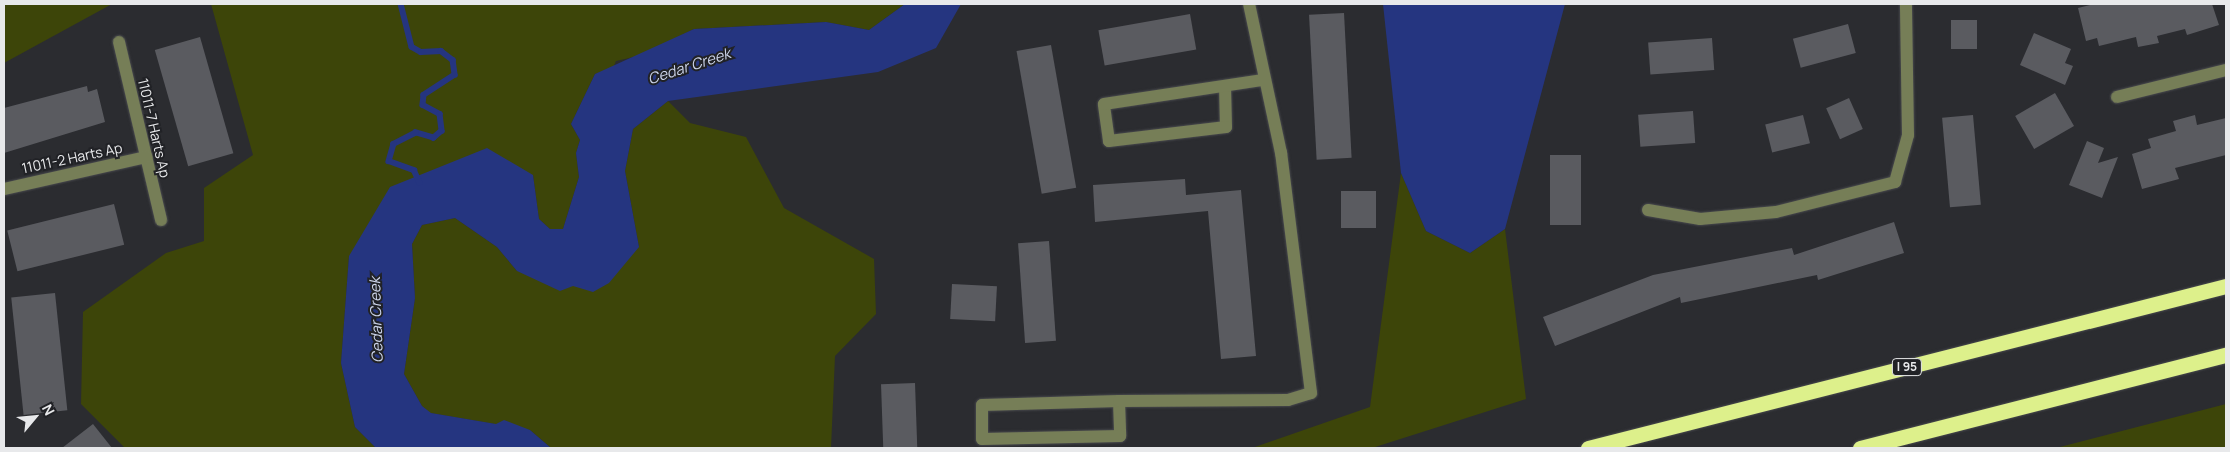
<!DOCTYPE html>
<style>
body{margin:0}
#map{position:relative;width:2230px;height:452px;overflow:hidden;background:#2b2c30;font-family:Manrope,sans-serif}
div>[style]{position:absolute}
.green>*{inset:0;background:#3d4509}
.water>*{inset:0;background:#253580}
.stream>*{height:5.5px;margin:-2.75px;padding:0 2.75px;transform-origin:2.75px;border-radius:2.75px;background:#253580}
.building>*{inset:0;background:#5a5b60;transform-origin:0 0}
.roads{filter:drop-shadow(0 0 1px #494a4e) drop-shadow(0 0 1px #494a4e)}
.minor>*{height:12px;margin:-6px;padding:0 6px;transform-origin:6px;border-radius:6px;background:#767e57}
.highway>*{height:15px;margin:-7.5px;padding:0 7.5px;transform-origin:7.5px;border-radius:7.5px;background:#ddf08b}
span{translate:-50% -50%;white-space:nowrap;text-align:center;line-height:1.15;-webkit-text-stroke:4px #212226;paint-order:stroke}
.shield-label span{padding:1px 4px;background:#212226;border:1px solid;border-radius:4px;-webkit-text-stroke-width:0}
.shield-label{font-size:12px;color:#e8e9eb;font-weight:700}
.street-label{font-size:14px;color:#e8e9eb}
.water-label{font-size:15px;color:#ccd4ea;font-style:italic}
.frame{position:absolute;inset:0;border:5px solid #e8e9eb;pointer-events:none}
.north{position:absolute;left:10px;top:392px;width:50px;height:50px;-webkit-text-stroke:4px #212226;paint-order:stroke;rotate:62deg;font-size:14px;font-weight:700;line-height:20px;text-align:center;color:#e8e9eb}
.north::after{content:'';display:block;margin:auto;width:18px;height:22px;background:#e8e9eb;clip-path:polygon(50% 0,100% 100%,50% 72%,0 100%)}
</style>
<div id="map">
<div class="green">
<div style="clip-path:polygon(4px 4px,112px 4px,4px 63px)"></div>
<div style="clip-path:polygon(211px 4px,905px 4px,869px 30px,826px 22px,694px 29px,638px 56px,616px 61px,613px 68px,595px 74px,571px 124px,580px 140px,576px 153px,579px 177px,563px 229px,550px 229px,539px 219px,533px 175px,349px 256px,341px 363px,355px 427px,376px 448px,125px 448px,81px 404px,83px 312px,166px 253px,204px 241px,204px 188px,253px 155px)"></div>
<div style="clip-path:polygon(668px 101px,690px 123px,746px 137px,784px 208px,874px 259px,876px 314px,835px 356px,831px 448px,551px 448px,530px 430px,430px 413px,422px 406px,404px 374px,415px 298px,412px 244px,422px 225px,455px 218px,497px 247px,517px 271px,639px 247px,625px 171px,633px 129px)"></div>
<div style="clip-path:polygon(1401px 173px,1426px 231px,1470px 253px,1505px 229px,1526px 399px,1372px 448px,1252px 448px,1370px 407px)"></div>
<div style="clip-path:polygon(2226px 404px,2226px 448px,2056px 448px)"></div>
</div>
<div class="water">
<div style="clip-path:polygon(905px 4px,961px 4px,936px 48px,878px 72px,668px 101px,633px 129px,625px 171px,639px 247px,609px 283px,593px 292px,573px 286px,560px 291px,517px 271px,497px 247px,455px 218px,422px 225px,412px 244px,415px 298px,404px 374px,422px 406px,431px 413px,496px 424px,504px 420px,530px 430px,551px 448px,376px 448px,355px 427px,341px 363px,349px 256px,390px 187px,487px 148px,533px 175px,539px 219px,550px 229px,563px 229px,579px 177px,576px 153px,580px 140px,571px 124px,595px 74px,694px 29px,826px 22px,869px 30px)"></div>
<div style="clip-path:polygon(1383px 4px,1565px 4px,1505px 229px,1470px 253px,1426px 231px,1401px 173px)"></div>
</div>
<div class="stream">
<div style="left:401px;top:4px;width:44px;rotate:75.7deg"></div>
<div style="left:412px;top:47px;width:10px;rotate:29deg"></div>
<div style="left:421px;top:52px;width:20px;rotate:-3deg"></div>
<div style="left:441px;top:51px;width:15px;rotate:37deg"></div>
<div style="left:453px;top:60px;width:15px;rotate:82deg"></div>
<div style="left:455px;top:75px;width:37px;rotate:147deg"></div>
<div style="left:424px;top:95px;width:10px;rotate:96deg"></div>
<div style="left:423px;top:105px;width:19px;rotate:28deg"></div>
<div style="left:440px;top:114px;width:17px;rotate:83deg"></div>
<div style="left:442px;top:131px;width:11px;rotate:139deg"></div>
<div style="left:434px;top:138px;width:19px;rotate:-164deg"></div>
<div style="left:416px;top:133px;width:25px;rotate:153deg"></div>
<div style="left:394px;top:144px;width:18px;rotate:106deg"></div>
<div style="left:389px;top:161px;width:27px;rotate:20deg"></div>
<div style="left:414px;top:170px;width:14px;rotate:65deg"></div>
</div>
<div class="building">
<div style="clip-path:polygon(2094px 4px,2212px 4px,2219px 25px,2187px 35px,2185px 29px,2157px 36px,2159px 43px,2138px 47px,2136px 37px,2099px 46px,2097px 38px,2086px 41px,2078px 8px)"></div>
<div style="left:1344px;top:13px;width:145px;height:35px;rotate:87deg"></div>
<div style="left:1190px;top:14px;width:36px;height:93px;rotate:80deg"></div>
<div style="left:1951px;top:20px;width:26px;height:29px"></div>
<div style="left:1848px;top:24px;width:30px;height:57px;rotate:75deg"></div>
<div style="clip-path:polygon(2034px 33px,2071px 49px,2065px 63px,2073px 66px,2065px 85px,2020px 65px)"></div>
<div style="left:200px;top:37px;width:121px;height:47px;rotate:74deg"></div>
<div style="left:1712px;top:38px;width:32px;height:64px;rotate:86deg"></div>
<div style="left:1051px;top:45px;width:145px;height:35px;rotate:80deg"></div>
<div style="clip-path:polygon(87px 86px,88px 92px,97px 89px,105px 122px,4px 153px,4px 108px)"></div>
<div style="left:2055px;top:93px;width:38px;height:46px;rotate:60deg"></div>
<div style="left:1849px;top:98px;width:34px;height:25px;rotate:66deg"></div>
<div style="left:1693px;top:111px;width:32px;height:55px;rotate:86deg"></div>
<div style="left:1803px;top:115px;width:29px;height:39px;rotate:76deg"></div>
<div style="left:1973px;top:115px;width:90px;height:31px;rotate:85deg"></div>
<div style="clip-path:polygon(2195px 115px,2197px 125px,2226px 118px,2226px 155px,2175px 168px,2179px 179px,2142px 189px,2132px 154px,2151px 148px,2148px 139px,2176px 131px,2173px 121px)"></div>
<div style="clip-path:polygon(2087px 141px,2104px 148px,2098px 163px,2118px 157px,2102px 198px,2069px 185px)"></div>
<div style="left:1550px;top:155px;width:31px;height:70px"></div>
<div style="clip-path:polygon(1185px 179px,1186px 195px,1241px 190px,1256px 356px,1221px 359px,1208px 211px,1095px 222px,1093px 185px)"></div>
<div style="left:1341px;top:191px;width:35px;height:37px"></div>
<div style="left:114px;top:204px;width:42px;height:110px;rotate:76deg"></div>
<div style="clip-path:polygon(1894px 222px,1904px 253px,1818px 280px,1817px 275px,1681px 303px,1680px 297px,1555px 346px,1543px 317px,1653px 275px,1792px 248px,1794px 255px)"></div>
<div style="left:1049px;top:241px;width:100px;height:31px;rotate:86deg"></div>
<div style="left:952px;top:284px;width:45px;height:35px;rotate:3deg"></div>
<div style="left:55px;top:293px;width:118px;height:44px;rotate:84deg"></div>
<div style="left:915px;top:383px;width:65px;height:34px;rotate:88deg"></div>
<div style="clip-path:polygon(93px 424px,112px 448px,62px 448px)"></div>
</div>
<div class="roads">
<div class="minor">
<div style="left:119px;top:42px;width:183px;rotate:76.7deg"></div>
<div style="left:1225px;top:86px;width:41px;rotate:88.6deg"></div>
<div style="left:1226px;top:127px;width:118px;rotate:173.2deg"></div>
<div style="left:1109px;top:141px;width:37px;rotate:-98deg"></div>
<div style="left:1104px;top:104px;width:161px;rotate:-8.6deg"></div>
<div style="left:2117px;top:97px;width:112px;rotate:-13.9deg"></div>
<div style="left:4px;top:189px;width:146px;rotate:-12.7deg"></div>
<div style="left:1648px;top:210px;width:53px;rotate:9.8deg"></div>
<div style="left:1700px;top:219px;width:76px;rotate:-5.3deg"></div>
<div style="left:1776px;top:212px;width:123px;rotate:-14.1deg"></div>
<div style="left:1895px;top:182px;width:49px;rotate:-74.5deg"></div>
<div style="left:1908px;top:135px;width:131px;rotate:-90.9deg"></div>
<div style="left:1119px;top:401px;width:35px;rotate:88deg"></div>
<div style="left:1120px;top:436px;width:138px;rotate:178.8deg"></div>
<div style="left:982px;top:439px;width:34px;rotate:-90deg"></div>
<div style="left:982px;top:405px;width:137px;rotate:-1.7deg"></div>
<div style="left:1119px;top:401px;width:169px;rotate:-0.3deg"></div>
<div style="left:1288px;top:400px;width:24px;rotate:-17deg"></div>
<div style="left:1311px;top:393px;width:242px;rotate:-97.1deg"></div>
<div style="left:1281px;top:153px;width:152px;rotate:-102.1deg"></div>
</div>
<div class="highway">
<div style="left:1588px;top:448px;width:658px;rotate:-14.25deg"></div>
<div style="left:1860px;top:448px;width:378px;rotate:-14.3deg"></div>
</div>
</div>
<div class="shield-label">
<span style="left:1907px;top:367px">I 95</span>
</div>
<div class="street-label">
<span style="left:154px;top:128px;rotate:77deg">11011-7 Harts Ap</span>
<span style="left:72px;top:158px;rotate:-12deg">11011-2 Harts Ap</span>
</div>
<div class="water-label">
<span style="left:689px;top:66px;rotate:-18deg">Cedar Creek</span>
<span style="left:376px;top:320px;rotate:-92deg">Cedar Creek</span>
</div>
<div class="frame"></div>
<div class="north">N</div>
</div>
